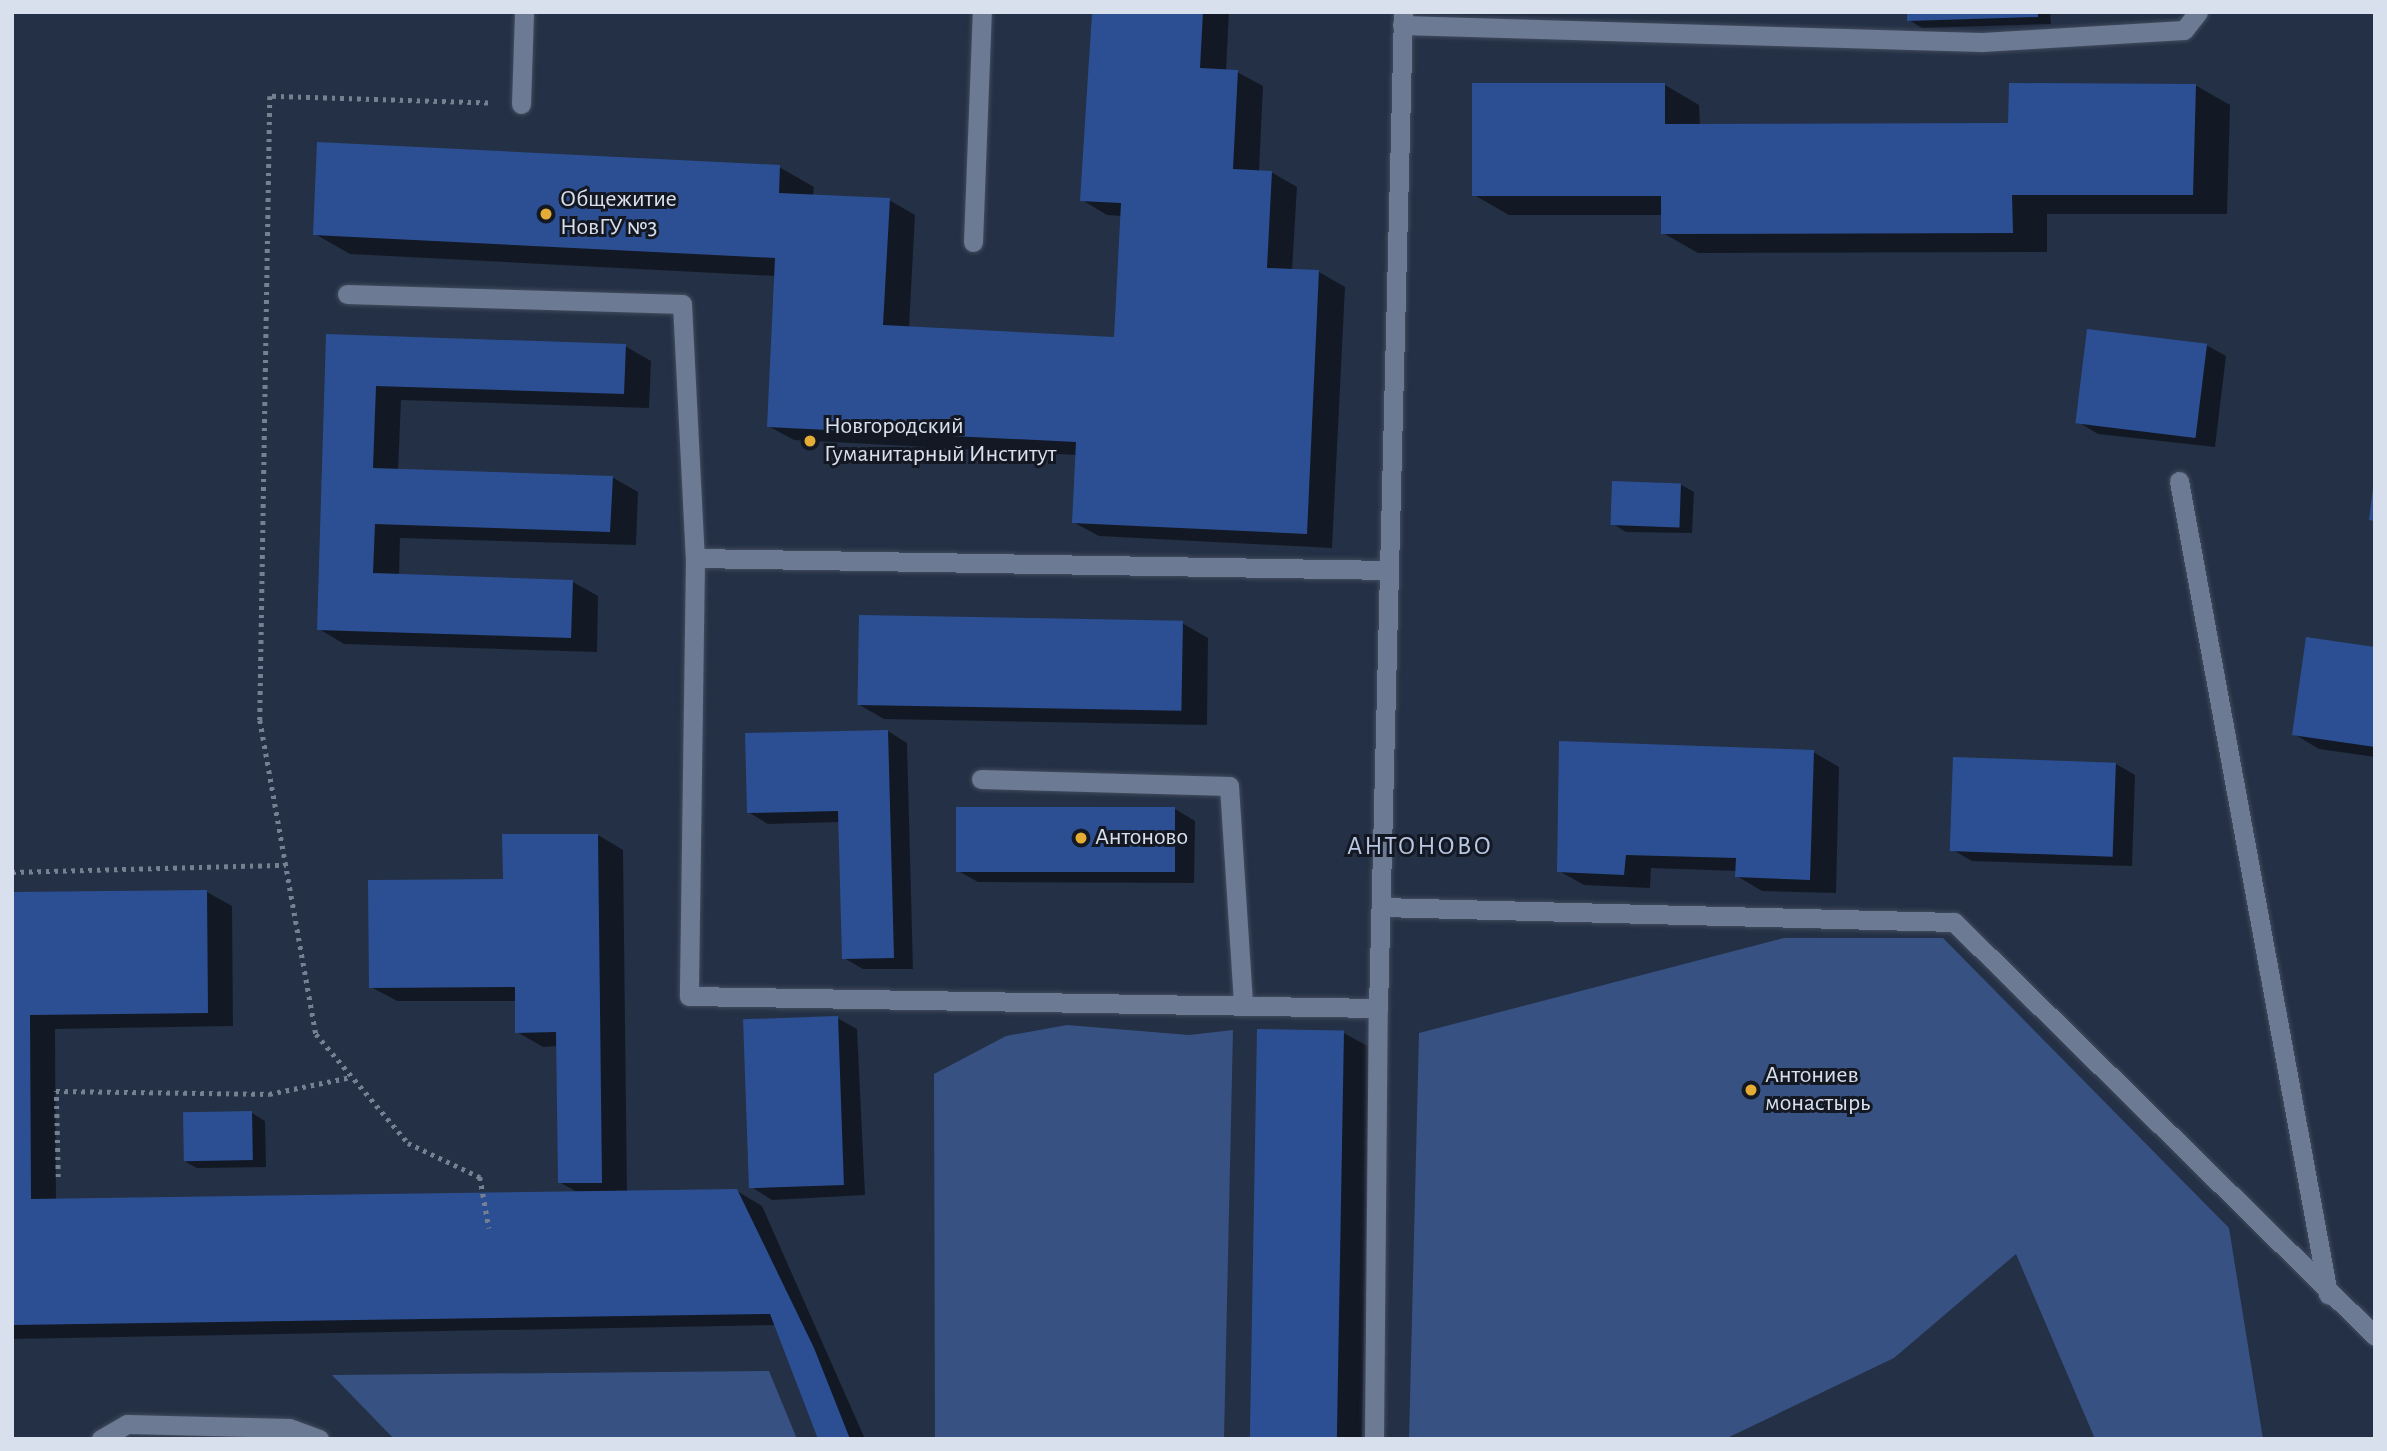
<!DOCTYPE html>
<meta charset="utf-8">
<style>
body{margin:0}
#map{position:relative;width:2387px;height:1451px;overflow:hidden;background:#243045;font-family:"Alegreya Sans",sans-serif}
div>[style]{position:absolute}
.green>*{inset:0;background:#375182}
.shadow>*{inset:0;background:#0007}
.building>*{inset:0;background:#2c4f93;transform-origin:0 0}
.path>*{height:4.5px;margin-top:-2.25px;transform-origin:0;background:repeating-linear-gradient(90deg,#758091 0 3.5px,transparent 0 8.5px)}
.roads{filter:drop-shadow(0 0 2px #424b5e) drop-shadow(0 0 2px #424b5e)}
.lane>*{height:19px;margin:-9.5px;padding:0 9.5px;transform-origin:9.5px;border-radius:9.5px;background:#6c7a93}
.dots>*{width:19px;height:19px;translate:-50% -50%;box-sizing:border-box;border:4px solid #131822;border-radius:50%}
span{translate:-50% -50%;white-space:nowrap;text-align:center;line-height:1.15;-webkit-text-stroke:6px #131822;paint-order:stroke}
.poi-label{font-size:24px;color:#d8e0ee}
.left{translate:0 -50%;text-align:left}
.neighbourhood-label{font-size:26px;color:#b8c7e3;letter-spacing:2px}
.frame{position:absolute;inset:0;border:14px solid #d8e0ee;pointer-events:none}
</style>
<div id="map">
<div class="green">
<div style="clip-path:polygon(1784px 938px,1943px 938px,2229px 1228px,2263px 1439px,2095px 1439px,2016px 1254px,1894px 1358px,1725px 1439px,1409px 1439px,1419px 1033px)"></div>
<div style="clip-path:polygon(1067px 1025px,1189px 1035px,1233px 1030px,1224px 1439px,935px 1439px,934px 1074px,1006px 1036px)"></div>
<div style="clip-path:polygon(769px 1371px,797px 1439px,394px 1439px,332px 1375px)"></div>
</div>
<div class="shadow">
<div style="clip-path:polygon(1092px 12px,1229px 12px,1226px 71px,1237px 72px,1263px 86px,1259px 172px,1271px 172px,1297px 187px,1292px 271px,1319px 272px,1345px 287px,1332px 548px,1099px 536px,1073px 522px,1077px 455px,794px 440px,768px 426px,776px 276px,350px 254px,315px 234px,779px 167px,814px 187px,813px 196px,889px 200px,915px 215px,909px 328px,1116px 339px,1122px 216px,1107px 215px,1082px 200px)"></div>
<div style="clip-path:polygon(1909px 12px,2050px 12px,2051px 24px,1922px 28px,1909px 20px)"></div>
<div style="clip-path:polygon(1665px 85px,1699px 105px,1700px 125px,2010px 124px,2195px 85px,2230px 105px,2227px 214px,2047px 214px,2047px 252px,1698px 253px,1663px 233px,1663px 215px,1509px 215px,1474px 195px)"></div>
<div style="clip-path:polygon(328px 336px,625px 346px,651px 361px,649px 408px,401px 400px,398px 471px,612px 477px,638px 492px,636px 545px,400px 538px,399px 576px,573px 582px,598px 596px,597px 652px,344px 644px,319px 629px)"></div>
<div style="clip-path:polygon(2206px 345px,2226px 356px,2215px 447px,2098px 434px,2078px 422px)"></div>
<div style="clip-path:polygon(1680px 484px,1694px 492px,1692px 533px,1626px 532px,1613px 524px)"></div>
<div style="clip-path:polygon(1182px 623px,1208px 638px,1207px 725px,884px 719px,858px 704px)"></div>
<div style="clip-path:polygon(2375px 649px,2375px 757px,2319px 749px,2294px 734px)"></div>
<div style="clip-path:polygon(888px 731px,907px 743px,913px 969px,863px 969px,844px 958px,840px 822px,768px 824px,748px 812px)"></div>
<div style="clip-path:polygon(1813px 752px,1839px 767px,1836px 893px,1762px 891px,1737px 876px,1737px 871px,1651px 868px,1650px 888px,1584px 885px,1559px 871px)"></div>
<div style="clip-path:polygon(2116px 764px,2135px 775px,2132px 866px,1972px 861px,1953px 850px)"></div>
<div style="clip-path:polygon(1175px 809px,1195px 821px,1194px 883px,978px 882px,958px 871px)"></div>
<div style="clip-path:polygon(598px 835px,623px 850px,627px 1193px,737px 1191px,762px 1206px,865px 1439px,821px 1439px,776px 1325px,12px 1339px,12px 894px,207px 892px,232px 906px,233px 1026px,55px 1029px,56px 1200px,579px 1193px,559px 1182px,558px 1046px,543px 1047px,517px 1032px,517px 1001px,397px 1001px,371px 987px,504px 881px)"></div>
<div style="clip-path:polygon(837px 1018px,857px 1029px,865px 1195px,772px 1200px,753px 1188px)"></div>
<div style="clip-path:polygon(1344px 1033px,1369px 1047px,1362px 1439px,1254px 1439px)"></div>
<div style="clip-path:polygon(252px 1113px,265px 1121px,266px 1167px,197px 1168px,184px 1161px)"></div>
</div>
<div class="building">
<div style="clip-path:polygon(1092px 12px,1203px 12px,1200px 68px,1238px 70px,1233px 169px,1272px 171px,1267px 268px,1319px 270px,1307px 534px,1072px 523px,1076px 442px,767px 427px,775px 258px,313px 235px,317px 142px,780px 165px,779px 193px,890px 198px,883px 325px,1114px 337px,1121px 203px,1080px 201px)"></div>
<div style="clip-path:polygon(1907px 12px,2038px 12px,2038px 17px,1907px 21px)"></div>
<div style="clip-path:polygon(1472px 83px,1665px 83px,1665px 124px,2008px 123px,2009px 83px,2196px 84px,2193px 195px,2012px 195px,2013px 233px,1661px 234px,1661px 196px,1472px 196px)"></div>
<div style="left:2087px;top:329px;width:121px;height:95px;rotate:7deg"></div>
<div style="clip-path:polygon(326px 334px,626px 344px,624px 394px,376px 386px,373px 468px,613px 476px,610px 532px,375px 524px,373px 573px,573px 580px,571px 638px,317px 630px)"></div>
<div style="left:1612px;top:481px;width:69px;height:44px;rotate:2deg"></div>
<div style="clip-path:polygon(2373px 488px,2375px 488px,2375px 521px,2369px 520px)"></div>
<div style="left:859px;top:615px;width:324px;height:90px;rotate:1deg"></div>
<div style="clip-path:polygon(2306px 637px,2375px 647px,2375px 747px,2292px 735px)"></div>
<div style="clip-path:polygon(888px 730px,894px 958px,842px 959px,838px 811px,747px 813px,745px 733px)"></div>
<div style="clip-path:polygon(1559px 741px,1814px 750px,1810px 880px,1735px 877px,1736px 858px,1626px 855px,1624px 875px,1557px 872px)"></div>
<div style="left:1953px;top:757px;width:163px;height:94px;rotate:2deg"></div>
<div style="left:956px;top:807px;width:219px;height:65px"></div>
<div style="clip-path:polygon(502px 834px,598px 834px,602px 1183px,558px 1183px,556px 1032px,515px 1033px,515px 987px,369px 988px,368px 880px,503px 879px)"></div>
<div style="clip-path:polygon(207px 890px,208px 1013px,30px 1015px,31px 1199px,737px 1189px,814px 1348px,850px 1439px,818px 1439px,770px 1314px,12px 1325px,12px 892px)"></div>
<div style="left:838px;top:1016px;width:169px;height:95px;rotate:88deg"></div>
<div style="left:1257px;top:1029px;width:87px;height:410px;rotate:1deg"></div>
<div style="left:252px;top:1111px;width:49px;height:69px;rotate:89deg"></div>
</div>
<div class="path">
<div style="left:488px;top:103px;width:218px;rotate:-178.2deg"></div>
<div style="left:270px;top:96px;width:624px;rotate:90.92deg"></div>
<div style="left:260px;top:720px;width:319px;rotate:79.9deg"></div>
<div style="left:316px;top:1034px;width:143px;rotate:49.8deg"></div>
<div style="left:408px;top:1143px;width:80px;rotate:25.3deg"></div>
<div style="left:480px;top:1177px;width:52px;rotate:80deg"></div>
<div style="left:12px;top:872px;width:274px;rotate:-1.5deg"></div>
<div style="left:58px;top:1177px;width:86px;rotate:-91.3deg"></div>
<div style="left:56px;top:1091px;width:213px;rotate:0.8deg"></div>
<div style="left:269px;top:1094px;width:84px;rotate:-11.7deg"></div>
</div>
<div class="roads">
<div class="lane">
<div style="left:1402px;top:25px;width:580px;rotate:1.68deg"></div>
<div style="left:1982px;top:42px;width:202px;rotate:-3.4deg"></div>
<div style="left:2184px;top:30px;width:23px;rotate:-52deg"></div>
<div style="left:521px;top:104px;width:92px;rotate:-88.1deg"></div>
<div style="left:973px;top:242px;width:230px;rotate:-87.8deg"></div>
<div style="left:347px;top:294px;width:335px;rotate:1.7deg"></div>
<div style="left:682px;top:304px;width:254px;rotate:87.1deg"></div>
<div style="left:695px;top:558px;width:694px;rotate:0.99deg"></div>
<div style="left:2179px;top:481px;width:827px;rotate:79.61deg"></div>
<div style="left:695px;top:558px;width:438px;rotate:90.8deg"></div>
<div style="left:689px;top:996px;width:689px;rotate:1deg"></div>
<div style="left:981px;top:779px;width:248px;rotate:1.6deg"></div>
<div style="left:1229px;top:786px;width:218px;rotate:86.3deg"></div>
<div style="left:1381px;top:907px;width:573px;rotate:1.5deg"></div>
<div style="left:1954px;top:922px;width:590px;rotate:44.52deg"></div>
<div style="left:101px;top:1439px;width:30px;rotate:-30deg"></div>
<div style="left:127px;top:1424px;width:162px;rotate:1.4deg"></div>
<div style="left:289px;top:1428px;width:32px;rotate:20deg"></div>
<div style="left:1374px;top:1439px;width:431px;rotate:-89.5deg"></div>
<div style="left:1378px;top:1008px;width:996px;rotate:-88.56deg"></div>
</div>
</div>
<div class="dots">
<div style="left:546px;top:214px;background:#e5ad35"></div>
<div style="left:810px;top:441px;background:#e5ad35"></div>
<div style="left:1081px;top:838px;background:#e5ad35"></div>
<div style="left:1751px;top:1090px;background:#e5ad35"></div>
</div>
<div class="poi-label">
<span class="left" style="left:560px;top:214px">Общежитие<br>НовГУ №3</span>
<span class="left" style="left:824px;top:441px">Новгородский<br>Гуманитарный Институт</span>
<span class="left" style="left:1095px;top:838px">Антоново</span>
<span class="left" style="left:1765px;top:1090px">Антониев<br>монастырь</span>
</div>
<div class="neighbourhood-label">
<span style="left:1420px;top:847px">АНТОНОВО</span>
</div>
<div class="frame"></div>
</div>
